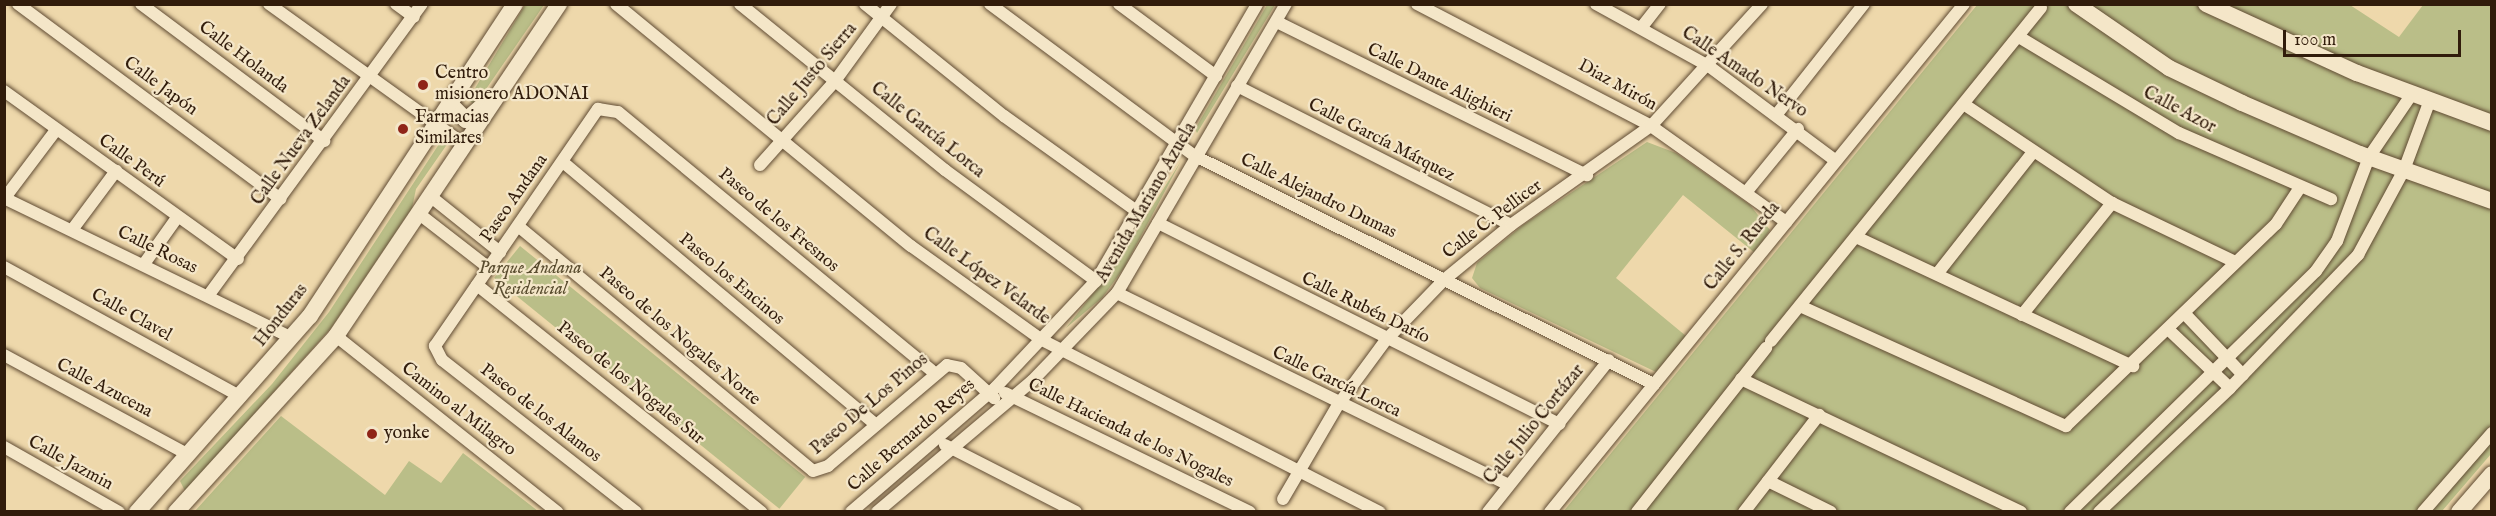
<!DOCTYPE html>
<meta charset="utf-8">
<style>
body{margin:0}
#map{position:relative;width:2496px;height:516px;overflow:hidden;background:#eed8ab;font-family:"IM FELL English",serif}
div>[style]{position:absolute}
.green>*{inset:0;background:#babe88;transform-origin:0 0}
.roads{filter:drop-shadow(0 0 2px #604b33) drop-shadow(0 0 2px #604b33)}
.street>*{height:12px;margin:-6px;padding:0 6px;transform-origin:6px;border-radius:6px;background:#f4e6c8}
.secondary>*{height:16px;margin:-8px;padding:0 8px;transform-origin:8px;border-radius:8px;background:#f4e6c8}
.dots>*{width:16px;height:16px;translate:-50% -50%;box-sizing:border-box;border:3px solid #f4e6c8;border-radius:50%}
span{translate:-50% -50%;white-space:nowrap;text-align:center;line-height:1.15;-webkit-text-stroke:4.5px #f4e6c8;paint-order:stroke}
.street-label{font-size:18px;color:#311c0b}
.poi-label{font-size:18px;color:#311c0b}
.left{translate:0 -50%;text-align:left}
.park-label{font-size:18px;color:#5a4d30;font-style:italic}
.frame{position:absolute;inset:0;border:6px solid #311c0b;pointer-events:none}
.scale{position:absolute;left:2283px;top:30px;width:178px;height:27px;box-sizing:border-box;border:3px solid #311c0b;border-top:0;padding-left:8px;font-size:18px;line-height:21px;white-space:nowrap;color:#311c0b;-webkit-text-stroke:4px #f4e6c8;paint-order:stroke}
</style>
<div id="map">
<div class="green">
<div style="clip-path:polygon(525px 5px,544px 5px,475px 105px,468px 100px)"></div>
<div style="clip-path:polygon(1267px 5px,1275px 5px,1197px 133px,1195px 129px)"></div>
<div style="clip-path:polygon(1977px 5px,2350px 5px,2399px 37px,2423px 5px,2491px 5px,2491px 454px,2442px 511px,1563px 512px)"></div>
<div style="clip-path:polygon(443px 138px,448px 143px,416px 189px,412px 208px,331px 328px,185px 491px,180px 481px,272px 384px,329px 312px)"></div>
<div style="clip-path:polygon(1647px 142px,1676px 153px,1750px 205px,1770px 230px,1755px 253px,1683px 195px,1616px 278px,1686px 336px,1656px 372px,1480px 288px,1472px 278px,1477px 263px,1523px 225px)"></div>
<div style="clip-path:polygon(1181px 161px,1124px 268px,1102px 298px,1066px 328px,1116px 264px)"></div>
<div style="left:520px;top:246px;width:367px;height:41px;rotate:39deg"></div>
<div style="clip-path:polygon(281px 416px,385px 495px,409px 461px,441px 483px,463px 453px,538px 511px,195px 511px)"></div>
</div>
<div class="roads">
<div class="street">
<div style="left:18px;top:4px;width:327px;rotate:36.6deg"></div>
<div style="left:141px;top:4px;width:229px;rotate:36.8deg"></div>
<div style="left:269px;top:4px;width:241px;rotate:35.7deg"></div>
<div style="left:396px;top:4px;width:22px;rotate:36deg"></div>
<div style="left:616px;top:4px;width:382px;rotate:39.4deg"></div>
<div style="left:911px;top:246px;width:161px;rotate:35.7deg"></div>
<div style="left:1042px;top:340px;width:379px;rotate:27deg"></div>
<div style="left:740px;top:4px;width:264px;rotate:39deg"></div>
<div style="left:945px;top:170px;width:187px;rotate:36.3deg"></div>
<div style="left:865px;top:4px;width:179px;rotate:38.9deg"></div>
<div style="left:1004px;top:116px;width:165px;rotate:35.6deg"></div>
<div style="left:990px;top:4px;width:255px;rotate:36.6deg"></div>
<div style="left:1195px;top:156px;width:513px;rotate:26.42deg"></div>
<div style="left:1119px;top:4px;width:121px;rotate:36.6deg"></div>
<div style="left:1417px;top:4px;width:264px;rotate:27.5deg"></div>
<div style="left:1651px;top:126px;width:166px;rotate:35.4deg"></div>
<div style="left:1596px;top:4px;width:130px;rotate:28.9deg"></div>
<div style="left:1710px;top:67px;width:157px;rotate:36.7deg"></div>
<div style="left:1277px;top:22px;width:346px;rotate:26.3deg"></div>
<div style="left:1641px;top:28px;width:31px;rotate:-52deg"></div>
<div style="left:2019px;top:37px;width:187px;rotate:31deg"></div>
<div style="left:2179px;top:133px;width:166px;rotate:23.5deg"></div>
<div style="left:1237px;top:86px;width:307px;rotate:26.9deg"></div>
<div style="left:4px;top:91px;width:288px;rotate:35.7deg"></div>
<div style="left:1965px;top:105px;width:177px;rotate:33.7deg"></div>
<div style="left:2112px;top:203px;width:136px;rotate:25.6deg"></div>
<div style="left:1777px;top:114px;width:140px;rotate:-51.7deg"></div>
<div style="left:564px;top:163px;width:407px;rotate:40deg"></div>
<div style="left:760px;top:165px;width:113px;rotate:-48.2deg"></div>
<div style="left:835px;top:81px;width:95px;rotate:-54deg"></div>
<div style="left:1748px;top:190px;width:79px;rotate:-50.7deg"></div>
<div style="left:430px;top:196px;width:90px;rotate:38.7deg"></div>
<div style="left:4px;top:198px;width:320px;rotate:25.9deg"></div>
<div style="left:4px;top:199px;width:86px;rotate:-53deg"></div>
<div style="left:418px;top:213px;width:90px;rotate:37.8deg"></div>
<div style="left:1158px;top:223px;width:449px;rotate:26.6deg"></div>
<div style="left:518px;top:226px;width:383px;rotate:39.7deg"></div>
<div style="left:813px;top:471px;width:16px;rotate:-18deg"></div>
<div style="left:828px;top:466px;width:156px;rotate:-40.3deg"></div>
<div style="left:947px;top:365px;width:14px;rotate:12deg"></div>
<div style="left:961px;top:368px;width:45px;rotate:42.3deg"></div>
<div style="left:72px;top:230px;width:74px;rotate:-53.3deg"></div>
<div style="left:1856px;top:237px;width:306px;rotate:25deg"></div>
<div style="left:144px;top:264px;width:55px;rotate:-54.6deg"></div>
<div style="left:4px;top:267px;width:270px;rotate:28.7deg"></div>
<div style="left:1937px;top:274px;width:155px;rotate:-51.8deg"></div>
<div style="left:477px;top:285px;width:364px;rotate:38.6deg"></div>
<div style="left:1117px;top:293px;width:436px;rotate:26.1deg"></div>
<div style="left:208px;top:296px;width:362px;rotate:-53.8deg"></div>
<div style="left:1800px;top:306px;width:292px;rotate:24.3deg"></div>
<div style="left:2066px;top:426px;width:291px;rotate:-43.9deg"></div>
<div style="left:2276px;top:224px;width:42px;rotate:-56.7deg"></div>
<div style="left:2185px;top:314px;width:84px;rotate:46.4deg"></div>
<div style="left:2022px;top:315px;width:144px;rotate:-51.2deg"></div>
<div style="left:2169px;top:330px;width:84px;rotate:43.6deg"></div>
<div style="left:336px;top:336px;width:283px;rotate:38.5deg"></div>
<div style="left:1771px;top:341px;width:429px;rotate:-51deg"></div>
<div style="left:4px;top:355px;width:208px;rotate:28.4deg"></div>
<div style="left:1741px;top:379px;width:310px;rotate:25.4deg"></div>
<div style="left:1005px;top:393px;width:272px;rotate:25.9deg"></div>
<div style="left:945px;top:445px;width:147px;rotate:27.1deg"></div>
<div style="left:4px;top:447px;width:132px;rotate:29.5deg"></div>
<div style="left:1768px;top:481px;width:70px;rotate:26.2deg"></div>
<div style="left:1283px;top:499px;width:109px;rotate:-59.7deg"></div>
<div style="left:1338px;top:405px;width:81px;rotate:-53.6deg"></div>
<div style="left:1386px;top:340px;width:85px;rotate:-46deg"></div>
<div style="left:1445px;top:279px;width:85px;rotate:-39.3deg"></div>
<div style="left:1511px;top:225px;width:171px;rotate:-35.3deg"></div>
<div style="left:1651px;top:126px;width:165px;rotate:-47.7deg"></div>
<div style="left:636px;top:512px;width:246px;rotate:-141.9deg"></div>
<div style="left:442px;top:360px;width:16px;rotate:-117deg"></div>
<div style="left:435px;top:346px;width:288px;rotate:-55.5deg"></div>
<div style="left:598px;top:109px;width:20px;rotate:9deg"></div>
<div style="left:618px;top:112px;width:408px;rotate:39.5deg"></div>
<div style="left:851px;top:512px;width:190px;rotate:-40.7deg"></div>
<div style="left:995px;top:388px;width:147px;rotate:-46.7deg"></div>
<div style="left:1096px;top:281px;width:320px;rotate:-59.8deg"></div>
<div style="left:877px;top:512px;width:203px;rotate:-40.2deg"></div>
<div style="left:1032px;top:381px;width:122px;rotate:-46deg"></div>
<div style="left:1117px;top:293px;width:335px;rotate:-59.7deg"></div>
<div style="left:1488px;top:512px;width:194px;rotate:-51.5deg"></div>
<div style="left:1550px;top:512px;width:655px;rotate:-50.82deg"></div>
<div style="left:1637px;top:512px;width:209px;rotate:-51.8deg"></div>
<div style="left:1744px;top:512px;width:123px;rotate:-52.3deg"></div>
<div style="left:2070px;top:512px;width:344px;rotate:-44.4deg"></div>
<div style="left:2316px;top:271px;width:37px;rotate:-55deg"></div>
<div style="left:2337px;top:241px;width:90px;rotate:-69.1deg"></div>
<div style="left:2369px;top:157px;width:76px;rotate:-55.7deg"></div>
<div style="left:2099px;top:512px;width:180px;rotate:-43.4deg"></div>
<div style="left:2230px;top:388px;width:185px;rotate:-46.1deg"></div>
<div style="left:2358px;top:255px;width:97px;rotate:-61.6deg"></div>
<div style="left:2404px;top:170px;width:75px;rotate:-69.6deg"></div>
<div style="left:2423px;top:512px;width:105px;rotate:-48.9deg"></div>
</div>
<div class="secondary">
<div style="left:2076px;top:4px;width:113px;rotate:34.5deg"></div>
<div style="left:2169px;top:68px;width:81px;rotate:25.6deg"></div>
<div style="left:2242px;top:103px;width:129px;rotate:23.4deg"></div>
<div style="left:2360px;top:154px;width:140px;rotate:19.6deg"></div>
<div style="left:2206px;top:4px;width:166px;rotate:24.6deg"></div>
<div style="left:2357px;top:73px;width:144px;rotate:20.3deg"></div>
<div style="left:449px;top:103px;width:24px;rotate:45deg"></div>
<div style="left:466px;top:120px;width:21px;rotate:-41deg"></div>
<div style="left:137px;top:512px;width:261px;rotate:-48.6deg"></div>
<div style="left:310px;top:316px;width:373px;rotate:-56.7deg"></div>
<div style="left:176px;top:512px;width:238px;rotate:-47.7deg"></div>
<div style="left:336px;top:336px;width:400px;rotate:-56.1deg"></div>
<div style="left:2459px;top:512px;width:50px;rotate:-49deg"></div>
</div>
</div>
<div class="dots">
<div style="left:423px;top:85px;background:#8f2418"></div>
<div style="left:403px;top:129px;background:#8f2418"></div>
<div style="left:372px;top:434px;background:#8f2418"></div>
</div>
<div class="street-label">
<span style="left:243px;top:58px;rotate:37deg">Calle Holanda</span>
<span style="left:1744px;top:73px;rotate:34deg">Calle Amado Nervo</span>
<span style="left:813px;top:75px;rotate:-50deg">Calle Justo Sierra</span>
<span style="left:1439px;top:84px;rotate:26deg">Calle Dante Alighieri</span>
<span style="left:1617px;top:86px;rotate:29deg">Diaz Mirón</span>
<span style="left:160px;top:87px;rotate:36deg">Calle Japón</span>
<span style="left:2179px;top:111px;rotate:28deg">Calle Azor</span>
<span style="left:927px;top:131px;rotate:39deg">Calle García Lorca</span>
<span style="left:302px;top:141px;rotate:-54deg">Calle Nueva Zelanda</span>
<span style="left:1381px;top:141px;rotate:27deg">Calle García Márquez</span>
<span style="left:131px;top:162px;rotate:36deg">Calle Perú</span>
<span style="left:1318px;top:197px;rotate:26deg">Calle Alejandro Dumas</span>
<span style="left:515px;top:199px;rotate:-55deg">Paseo Andana</span>
<span style="left:1147px;top:203px;rotate:-60deg">Avenida Mariano Azuela</span>
<span style="left:1493px;top:220px;rotate:-37deg">Calle C. Pellicer</span>
<span style="left:778px;top:221px;rotate:40deg">Paseo de los Fresnos</span>
<span style="left:1743px;top:247px;rotate:-51deg">Calle S. Rueda</span>
<span style="left:157px;top:251px;rotate:26deg">Calle Rosas</span>
<span style="left:986px;top:277px;rotate:36deg">Calle López Velarde</span>
<span style="left:731px;top:280px;rotate:40deg">Paseo los Encinos</span>
<span style="left:1365px;top:309px;rotate:26deg">Calle Rubén Darío</span>
<span style="left:131px;top:316px;rotate:29deg">Calle Clavel</span>
<span style="left:282px;top:316px;rotate:-52deg">Honduras</span>
<span style="left:679px;top:337px;rotate:40deg">Paseo de los Nogales Norte</span>
<span style="left:1336px;top:383px;rotate:26deg">Calle García Lorca</span>
<span style="left:630px;top:384px;rotate:39deg">Paseo de los Nogales Sur</span>
<span style="left:104px;top:389px;rotate:28deg">Calle Azucena</span>
<span style="left:870px;top:405px;rotate:-40deg">Paseo De Los Pinos</span>
<span style="left:458px;top:410px;rotate:38deg">Camino al Milagro</span>
<span style="left:540px;top:414px;rotate:38deg">Paseo de los Alamos</span>
<span style="left:1535px;top:425px;rotate:-51deg">Calle Julio Cortázar</span>
<span style="left:1130px;top:434px;rotate:26deg">Calle Hacienda de los Nogales</span>
<span style="left:912px;top:436px;rotate:-41deg">Calle Bernardo Reyes</span>
<span style="left:70px;top:464px;rotate:29deg">Calle Jazmin</span>
</div>
<div class="poi-label">
<span class="left" style="left:435px;top:85px">Centro<br>misionero ADONAI</span>
<span class="left" style="left:415px;top:129px">Farmacias<br>Similares</span>
<span class="left" style="left:384px;top:434px">yonke</span>
</div>
<div class="park-label">
<span style="left:530px;top:280px">Parque Andana<br>Residencial</span>
</div>
<div class="frame"></div>
<div class="scale">100 m</div>
</div>
